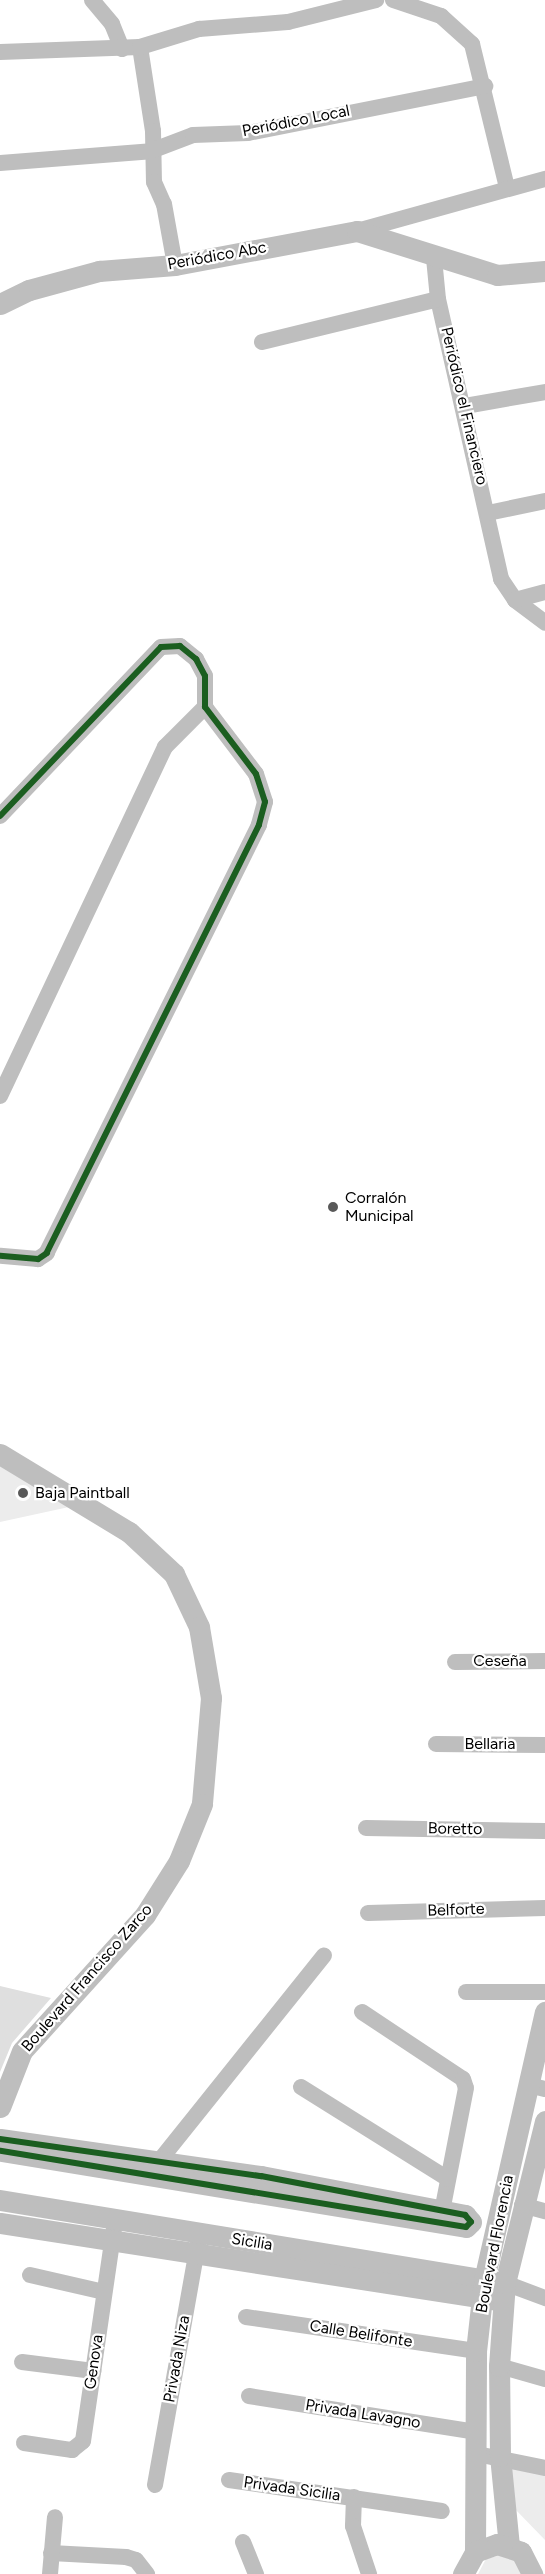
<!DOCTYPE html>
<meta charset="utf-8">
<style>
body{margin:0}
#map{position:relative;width:545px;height:2574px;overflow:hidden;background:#fff;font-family:Figtree,sans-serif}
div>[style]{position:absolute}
.green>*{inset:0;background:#ececec}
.building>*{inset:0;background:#dfdfdf}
.minor>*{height:16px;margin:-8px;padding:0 8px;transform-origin:8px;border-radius:8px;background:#bebebe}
.tertiary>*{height:21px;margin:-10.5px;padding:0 10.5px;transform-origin:10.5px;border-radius:10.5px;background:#bebebe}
.cycleway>*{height:6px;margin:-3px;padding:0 3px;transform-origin:3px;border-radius:3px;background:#1b5e20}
.dots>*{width:16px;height:16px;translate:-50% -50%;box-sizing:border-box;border:3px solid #fff;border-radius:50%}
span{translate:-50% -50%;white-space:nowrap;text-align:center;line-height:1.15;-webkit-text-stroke:4.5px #fff;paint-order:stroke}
.street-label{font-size:16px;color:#000}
.poi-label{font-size:16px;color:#000}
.left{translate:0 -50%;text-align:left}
</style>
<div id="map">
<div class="green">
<div style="clip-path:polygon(0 1462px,69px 1507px,0 1522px)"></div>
<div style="clip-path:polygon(511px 2463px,545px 2471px,545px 2540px,515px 2509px)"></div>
<div style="clip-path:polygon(501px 2555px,515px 2560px,523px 2574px,478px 2574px,486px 2559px)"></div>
</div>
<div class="building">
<div style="clip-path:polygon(0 1986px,51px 1998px,12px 2043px,0 2072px)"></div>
</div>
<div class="minor">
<div style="left:92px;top:0;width:31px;rotate:50deg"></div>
<div style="left:112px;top:24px;width:27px;rotate:68deg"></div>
<div style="left:393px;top:0;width:51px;rotate:18.4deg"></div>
<div style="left:441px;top:16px;width:42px;rotate:42.1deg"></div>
<div style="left:472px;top:44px;width:148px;rotate:76.3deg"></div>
<div style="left:140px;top:47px;width:85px;rotate:81.2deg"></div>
<div style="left:153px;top:131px;width:51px;rotate:88.9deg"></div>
<div style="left:154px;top:182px;width:24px;rotate:66deg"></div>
<div style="left:164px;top:204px;width:62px;rotate:79.8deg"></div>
<div style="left:0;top:52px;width:140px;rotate:-2deg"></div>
<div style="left:140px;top:47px;width:62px;rotate:-17deg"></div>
<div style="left:199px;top:29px;width:89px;rotate:-4.5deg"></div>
<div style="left:288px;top:22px;width:91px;rotate:-14deg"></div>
<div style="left:0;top:163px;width:151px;rotate:-4.5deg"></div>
<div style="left:151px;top:151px;width:45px;rotate:-20.9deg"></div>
<div style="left:193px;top:135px;width:55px;rotate:-2.1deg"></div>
<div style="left:248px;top:133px;width:242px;rotate:-11.2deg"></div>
<div style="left:357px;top:231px;width:195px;rotate:-15.5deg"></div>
<div style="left:438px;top:299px;width:287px;rotate:77.3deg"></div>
<div style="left:501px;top:579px;width:25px;rotate:56deg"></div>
<div style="left:515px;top:600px;width:38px;rotate:37deg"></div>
<div style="left:262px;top:342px;width:181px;rotate:-13.7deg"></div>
<div style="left:438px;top:299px;width:41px;rotate:-95.6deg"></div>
<div style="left:465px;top:406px;width:81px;rotate:-9.9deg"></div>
<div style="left:488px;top:513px;width:58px;rotate:-11.9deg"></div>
<div style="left:515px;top:600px;width:31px;rotate:-15deg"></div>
<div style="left:0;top:816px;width:233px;rotate:-46.4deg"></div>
<div style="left:161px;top:647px;width:19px;rotate:-3deg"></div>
<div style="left:180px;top:646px;width:21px;rotate:39deg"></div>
<div style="left:196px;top:659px;width:19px;rotate:62deg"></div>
<div style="left:205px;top:676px;width:31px;rotate:90deg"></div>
<div style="left:205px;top:707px;width:84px;rotate:52.7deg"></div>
<div style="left:256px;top:774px;width:29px;rotate:72deg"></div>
<div style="left:265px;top:802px;width:24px;rotate:105deg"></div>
<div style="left:259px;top:825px;width:478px;rotate:116.4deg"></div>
<div style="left:47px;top:1253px;width:11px;rotate:146deg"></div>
<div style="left:38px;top:1259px;width:38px;rotate:-175deg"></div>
<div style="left:0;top:1096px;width:386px;rotate:-64.7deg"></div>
<div style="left:165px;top:747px;width:57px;rotate:-45deg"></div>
<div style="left:455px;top:1662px;width:90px;rotate:-0.6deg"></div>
<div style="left:436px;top:1744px;width:109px;rotate:0.5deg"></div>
<div style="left:366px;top:1828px;width:179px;rotate:1deg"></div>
<div style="left:368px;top:1913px;width:177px;rotate:-1.6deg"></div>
<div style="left:466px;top:1992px;width:79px"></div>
<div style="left:362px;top:2012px;width:121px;rotate:33.6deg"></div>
<div style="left:463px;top:2079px;width:9px;rotate:72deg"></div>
<div style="left:466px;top:2088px;width:136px;rotate:101deg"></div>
<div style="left:529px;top:2085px;width:16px;rotate:14deg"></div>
<div style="left:301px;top:2087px;width:173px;rotate:32deg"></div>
<div style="left:152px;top:2170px;width:275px;rotate:-51.3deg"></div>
<div style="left:522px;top:2205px;width:24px;rotate:15deg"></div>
<div style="left:30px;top:2275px;width:76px;rotate:12.9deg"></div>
<div style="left:505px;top:2283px;width:43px;rotate:20.6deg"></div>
<div style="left:246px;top:2317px;width:232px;rotate:8.4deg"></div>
<div style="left:22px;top:2362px;width:72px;rotate:7.2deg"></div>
<div style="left:499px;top:2366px;width:48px;rotate:15.8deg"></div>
<div style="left:249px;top:2396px;width:231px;rotate:9deg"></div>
<div style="left:24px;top:2443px;width:49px;rotate:8.3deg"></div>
<div style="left:72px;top:2450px;width:14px;rotate:-39deg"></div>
<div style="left:83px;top:2441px;width:214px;rotate:-81.7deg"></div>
<div style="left:477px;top:2454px;width:69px;rotate:11.6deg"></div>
<div style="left:229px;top:2480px;width:215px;rotate:8.3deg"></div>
<div style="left:155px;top:2485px;width:246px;rotate:-79.9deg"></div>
<div style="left:354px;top:2497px;width:29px;rotate:92deg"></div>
<div style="left:353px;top:2526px;width:51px;rotate:71.6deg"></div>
<div style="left:243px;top:2542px;width:35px;rotate:68deg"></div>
<div style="left:51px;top:2553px;width:75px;rotate:3.1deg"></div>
<div style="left:126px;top:2557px;width:10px;rotate:17deg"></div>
<div style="left:136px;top:2560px;width:18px;rotate:52deg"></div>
<div style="left:50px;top:2574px;width:57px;rotate:-85deg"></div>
</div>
<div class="tertiary">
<div style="left:0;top:304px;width:32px;rotate:-26deg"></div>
<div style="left:29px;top:290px;width:73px;rotate:-15.2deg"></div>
<div style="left:99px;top:271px;width:76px;rotate:-4.5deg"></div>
<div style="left:175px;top:265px;width:185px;rotate:-10.6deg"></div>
<div style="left:357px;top:231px;width:147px;rotate:17.4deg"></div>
<div style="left:497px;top:275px;width:48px;rotate:-4.8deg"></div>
<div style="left:0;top:1454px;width:151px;rotate:31.2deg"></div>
<div style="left:129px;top:1532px;width:62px;rotate:43deg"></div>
<div style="left:174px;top:1574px;width:59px;rotate:64.7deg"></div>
<div style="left:199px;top:1627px;width:72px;rotate:80.4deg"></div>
<div style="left:211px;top:1698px;width:106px;rotate:94.9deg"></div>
<div style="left:202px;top:1804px;width:61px;rotate:112deg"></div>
<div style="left:179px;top:1861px;width:64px;rotate:122.2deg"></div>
<div style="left:145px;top:1915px;width:183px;rotate:132.1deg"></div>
<div style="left:22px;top:2051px;width:60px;rotate:111.4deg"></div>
<div style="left:0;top:2139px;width:264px;rotate:8.1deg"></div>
<div style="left:261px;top:2176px;width:208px;rotate:10.8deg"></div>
<div style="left:465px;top:2215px;width:9px;rotate:49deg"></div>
<div style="left:471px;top:2222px;width:7px;rotate:135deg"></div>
<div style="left:466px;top:2227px;width:472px;rotate:-170.7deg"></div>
<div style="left:0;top:2200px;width:512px;rotate:9.33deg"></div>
<div style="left:0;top:2223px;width:509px;rotate:8.81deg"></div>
<div style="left:509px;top:2546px;width:90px;rotate:-95.7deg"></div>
<div style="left:500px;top:2456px;width:90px;rotate:-90.6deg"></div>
<div style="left:499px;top:2366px;width:83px;rotate:-85.9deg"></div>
<div style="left:505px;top:2283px;width:167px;rotate:-76.1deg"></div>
<div style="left:475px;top:2552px;width:201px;rotate:-89.7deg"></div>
<div style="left:476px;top:2351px;width:71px;rotate:-83.6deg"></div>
<div style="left:484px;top:2280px;width:275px;rotate:-77.2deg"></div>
<div style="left:463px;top:2574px;width:25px;rotate:-61deg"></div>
<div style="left:475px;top:2552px;width:23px;rotate:-20deg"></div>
<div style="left:497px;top:2544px;width:25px;rotate:18deg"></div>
<div style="left:521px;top:2552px;width:25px;rotate:63deg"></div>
</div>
<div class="cycleway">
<div style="left:0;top:816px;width:233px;rotate:-46.4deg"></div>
<div style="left:161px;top:647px;width:19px;rotate:-3deg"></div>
<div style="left:180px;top:646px;width:21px;rotate:39deg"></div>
<div style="left:196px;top:659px;width:19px;rotate:62deg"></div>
<div style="left:205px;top:676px;width:31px;rotate:90deg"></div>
<div style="left:205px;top:707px;width:84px;rotate:52.7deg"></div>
<div style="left:256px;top:774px;width:29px;rotate:72deg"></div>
<div style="left:265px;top:802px;width:24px;rotate:105deg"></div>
<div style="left:259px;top:825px;width:478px;rotate:116.4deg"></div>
<div style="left:47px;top:1253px;width:11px;rotate:146deg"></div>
<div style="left:38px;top:1259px;width:38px;rotate:-175deg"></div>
<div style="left:0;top:2139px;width:264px;rotate:8.1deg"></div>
<div style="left:261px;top:2176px;width:208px;rotate:10.8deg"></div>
<div style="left:465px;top:2215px;width:9px;rotate:49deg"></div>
<div style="left:471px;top:2222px;width:7px;rotate:135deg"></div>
<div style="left:466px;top:2227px;width:472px;rotate:-170.7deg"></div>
</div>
<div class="dots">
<div style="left:333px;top:1207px;background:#595959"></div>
<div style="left:23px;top:1493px;background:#595959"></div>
</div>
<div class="street-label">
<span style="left:296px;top:121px;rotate:-11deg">Periódico Local</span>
<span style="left:217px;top:256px;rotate:-10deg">Periódico Abc</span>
<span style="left:464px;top:406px;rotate:77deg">Periódico el Financiero</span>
<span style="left:500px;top:1661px">Ceseña</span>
<span style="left:490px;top:1744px">Bellaria</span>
<span style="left:455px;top:1829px;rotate:1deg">Boretto</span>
<span style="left:456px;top:1910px;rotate:-2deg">Belforte</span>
<span style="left:87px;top:1978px;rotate:-49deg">Boulevard Francisco Zarco</span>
<span style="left:252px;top:2242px;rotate:9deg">Sicilia</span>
<span style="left:495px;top:2244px;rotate:-79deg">Boulevard Florencia</span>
<span style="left:361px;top:2334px;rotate:9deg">Calle Belifonte</span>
<span style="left:177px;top:2359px;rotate:-80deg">Privada Niza</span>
<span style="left:94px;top:2362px;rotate:-82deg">Genova</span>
<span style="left:363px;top:2414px;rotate:9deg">Privada Lavagno</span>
<span style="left:292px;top:2489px;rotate:8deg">Privada Sicilia</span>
</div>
<div class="poi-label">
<span class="left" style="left:345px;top:1207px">Corralón<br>Municipal</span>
<span class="left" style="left:35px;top:1493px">Baja Paintball</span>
</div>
</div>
